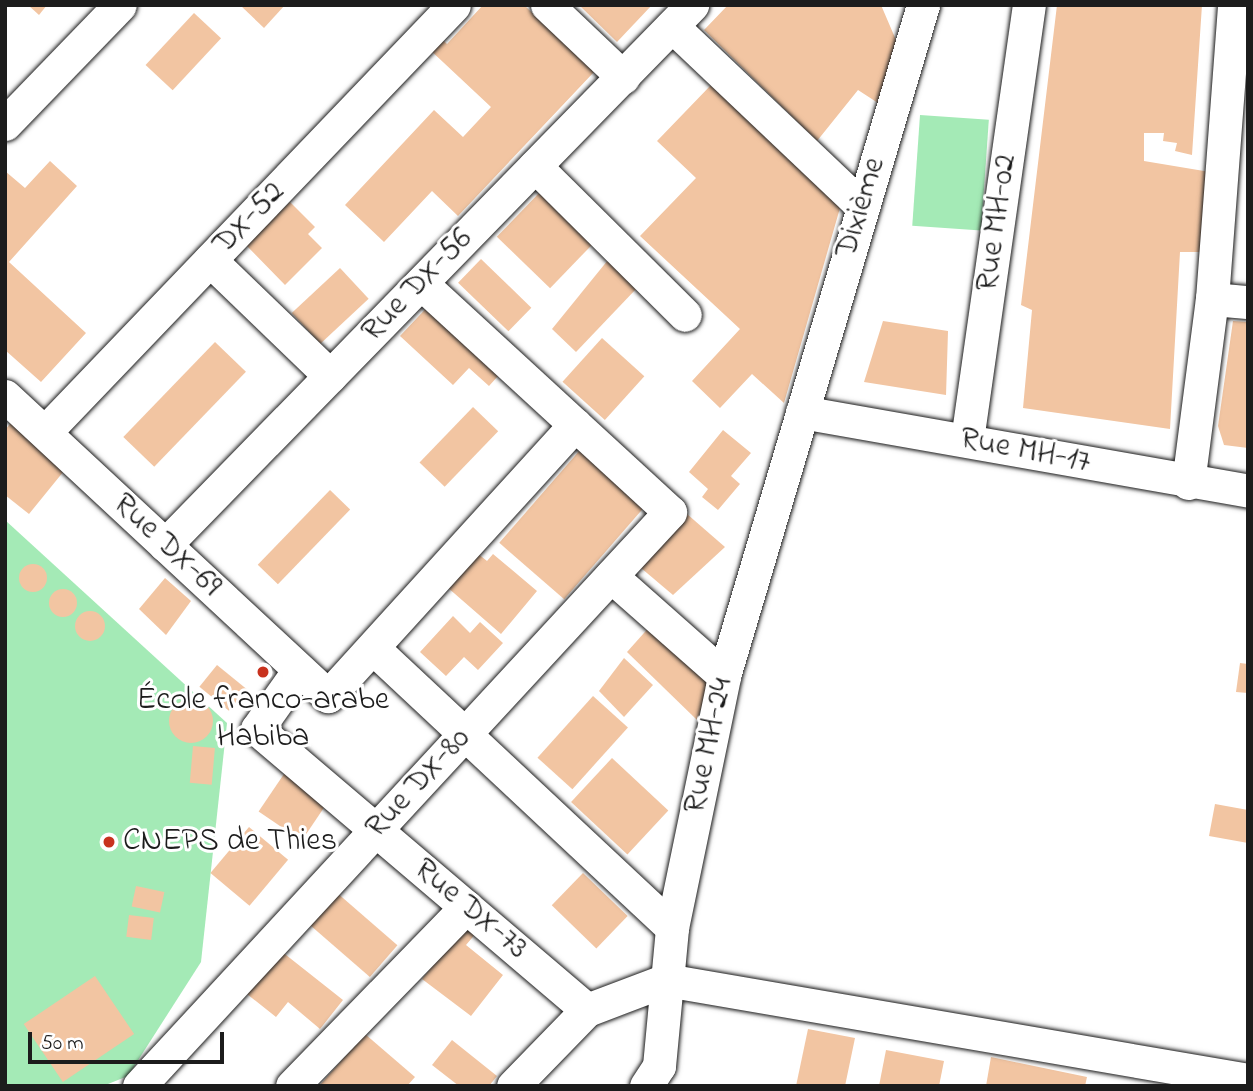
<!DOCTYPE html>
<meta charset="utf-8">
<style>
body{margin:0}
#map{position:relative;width:1253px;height:1091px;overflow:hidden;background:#fff;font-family:"Indie Flower",sans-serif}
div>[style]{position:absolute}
.green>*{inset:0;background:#a4eab6;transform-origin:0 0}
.building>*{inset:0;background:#f2c5a2;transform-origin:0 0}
.round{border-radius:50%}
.roads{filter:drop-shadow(0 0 2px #1c1c1c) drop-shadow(0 0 2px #1c1c1c)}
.minor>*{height:33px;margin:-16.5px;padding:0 16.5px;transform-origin:16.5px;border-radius:16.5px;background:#fff}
.dots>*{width:19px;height:19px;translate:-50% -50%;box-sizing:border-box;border:4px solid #fff;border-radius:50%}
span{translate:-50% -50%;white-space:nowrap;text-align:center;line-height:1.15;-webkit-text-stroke:6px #fff;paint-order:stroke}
.street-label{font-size:32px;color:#1c1c1c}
.poi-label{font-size:32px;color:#1c1c1c}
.left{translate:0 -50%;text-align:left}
.frame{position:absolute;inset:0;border:7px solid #1c1c1c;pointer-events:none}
.scale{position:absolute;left:28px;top:1032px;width:196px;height:32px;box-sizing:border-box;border:4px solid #1c1c1c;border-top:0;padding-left:9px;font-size:21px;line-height:24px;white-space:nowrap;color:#1c1c1c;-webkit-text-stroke:5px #fff;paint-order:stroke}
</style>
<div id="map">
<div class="green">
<div style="left:920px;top:115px;width:69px;height:111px;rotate:4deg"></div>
<div style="clip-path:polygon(5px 520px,227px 723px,201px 962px,128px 1076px,103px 1086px,5px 1086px)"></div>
</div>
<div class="building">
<div style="clip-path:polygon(28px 5px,47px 5px,39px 15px)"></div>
<div style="clip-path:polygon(240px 5px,285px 5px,264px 28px)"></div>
<div style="clip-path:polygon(483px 5px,524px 5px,594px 72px,458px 216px,432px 191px,384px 242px,345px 205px,434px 110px,463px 137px,491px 107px,428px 48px,439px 36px,447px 44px)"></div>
<div style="clip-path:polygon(579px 5px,652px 5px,617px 42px)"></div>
<div style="clip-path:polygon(728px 5px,881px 5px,896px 40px,878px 103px,858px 90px,817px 141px,704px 30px)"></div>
<div style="clip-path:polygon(1057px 5px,1202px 5px,1192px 155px,1175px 151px,1177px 143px,1163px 141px,1164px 133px,1144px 133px,1144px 161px,1210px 172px,1200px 252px,1180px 252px,1170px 429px,1023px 408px,1032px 310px,1021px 305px)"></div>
<div style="left:194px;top:13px;width:37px;height:71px;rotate:43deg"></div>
<div style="clip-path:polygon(711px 85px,840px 208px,784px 403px,752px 374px,720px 408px,692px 381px,740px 329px,640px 236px,696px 178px,657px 141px)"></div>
<div style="clip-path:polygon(50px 161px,77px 186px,9px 262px,86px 333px,41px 382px,5px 350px,5px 171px,25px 188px)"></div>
<div style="left:542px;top:190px;width:74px;height:65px;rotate:44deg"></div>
<div style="clip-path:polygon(290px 202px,315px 227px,308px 234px,322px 248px,285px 285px,246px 245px)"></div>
<div style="left:481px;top:259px;width:70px;height:33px;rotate:44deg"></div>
<div style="clip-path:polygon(608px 260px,637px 288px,576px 352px,552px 329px)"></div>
<div style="left:340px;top:268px;width:42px;height:66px;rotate:47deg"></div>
<div style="clip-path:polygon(435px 299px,507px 366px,489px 386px,469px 368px,453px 385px,400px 336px)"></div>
<div style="clip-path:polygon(883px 321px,948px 331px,946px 395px,864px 382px)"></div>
<div style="clip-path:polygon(1233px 321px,1248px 322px,1248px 448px,1224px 445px,1218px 426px)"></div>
<div style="left:602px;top:338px;width:57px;height:59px;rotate:42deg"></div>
<div style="left:215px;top:342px;width:43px;height:132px;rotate:44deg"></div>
<div style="left:473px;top:407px;width:35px;height:77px;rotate:44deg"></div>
<div style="clip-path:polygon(13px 420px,68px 466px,29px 514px,5px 495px,5px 430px)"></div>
<div style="clip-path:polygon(723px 430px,751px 453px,731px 476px,740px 484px,718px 510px,702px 497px,708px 489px,689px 472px)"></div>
<div style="left:580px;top:450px;width:86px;height:123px;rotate:41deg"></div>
<div style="left:330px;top:490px;width:28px;height:104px;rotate:44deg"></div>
<div style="clip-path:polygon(687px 514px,725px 547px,673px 595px,641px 568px)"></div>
<div style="clip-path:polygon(477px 553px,487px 561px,493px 554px,537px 591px,501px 634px,447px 587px)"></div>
<div class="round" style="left:19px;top:564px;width:28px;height:28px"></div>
<div style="clip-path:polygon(165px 578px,191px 601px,166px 635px,139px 609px)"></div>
<div class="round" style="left:49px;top:589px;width:28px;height:28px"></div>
<div class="round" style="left:75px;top:611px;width:30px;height:30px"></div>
<div style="clip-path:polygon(453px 616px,470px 633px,480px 622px,503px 643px,478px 670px,464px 657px,446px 676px,420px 652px)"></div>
<div style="clip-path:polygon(652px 624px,712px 679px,697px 720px,627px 652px)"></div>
<div style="clip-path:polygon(624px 658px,653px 685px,624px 717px,599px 691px)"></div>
<div style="clip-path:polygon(1240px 663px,1248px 664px,1248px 693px,1236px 692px)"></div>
<div style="left:217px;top:665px;width:38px;height:28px;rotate:39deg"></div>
<div style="left:593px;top:696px;width:47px;height:83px;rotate:42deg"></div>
<div class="round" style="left:169px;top:699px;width:44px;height:44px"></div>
<div style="left:193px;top:746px;width:22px;height:37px;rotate:5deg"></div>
<div style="left:612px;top:758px;width:77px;height:60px;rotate:43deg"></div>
<div style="left:286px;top:771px;width:52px;height:49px;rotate:34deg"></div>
<div style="clip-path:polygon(1215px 804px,1248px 810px,1248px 843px,1209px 836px)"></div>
<div style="left:249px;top:827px;width:51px;height:60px;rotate:40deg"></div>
<div style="left:583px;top:873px;width:62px;height:45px;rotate:44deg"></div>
<div style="left:328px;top:885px;width:92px;height:42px;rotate:41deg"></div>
<div style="left:136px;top:886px;width:29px;height:21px;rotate:12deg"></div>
<div style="left:129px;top:915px;width:25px;height:22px;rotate:7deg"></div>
<div style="clip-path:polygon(459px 917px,477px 932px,466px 945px,503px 975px,471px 1016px,422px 979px,452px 941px)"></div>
<div style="clip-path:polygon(281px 951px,343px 1000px,320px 1029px,288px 1002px,276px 1017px,247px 994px)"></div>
<div style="left:95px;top:976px;width:70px;height:86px;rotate:56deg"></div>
<div style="clip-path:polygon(808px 1029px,855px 1038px,845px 1086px,796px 1086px)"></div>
<div style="clip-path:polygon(365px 1034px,415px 1077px,407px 1086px,319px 1086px)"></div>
<div style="clip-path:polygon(452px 1040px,497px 1076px,489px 1086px,459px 1086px,432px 1065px)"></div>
<div style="clip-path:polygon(886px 1050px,944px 1061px,939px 1086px,879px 1086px)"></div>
<div style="clip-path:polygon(991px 1057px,1087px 1077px,1085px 1086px,986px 1086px)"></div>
</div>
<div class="roads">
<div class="minor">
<div style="left:547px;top:5px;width:105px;rotate:43.5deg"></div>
<div style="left:672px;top:26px;width:263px;rotate:43.5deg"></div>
<div style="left:5px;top:124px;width:165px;rotate:-46deg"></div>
<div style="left:535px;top:166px;width:211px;rotate:44.8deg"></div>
<div style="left:210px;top:260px;width:167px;rotate:44deg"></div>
<div style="left:1212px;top:299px;width:36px;rotate:5deg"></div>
<div style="left:5px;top:396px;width:441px;rotate:42.9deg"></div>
<div style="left:328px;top:696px;width:367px;rotate:-47.7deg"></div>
<div style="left:802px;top:412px;width:453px;rotate:10deg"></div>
<div style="left:45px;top:432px;width:591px;rotate:-46.23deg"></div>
<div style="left:967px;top:440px;width:439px;rotate:-81.9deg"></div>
<div style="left:1188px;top:483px;width:186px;rotate:-82.6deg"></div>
<div style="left:1212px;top:299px;width:295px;rotate:-85.7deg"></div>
<div style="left:165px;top:545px;width:755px;rotate:-45.7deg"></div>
<div style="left:611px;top:576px;width:151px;rotate:41.5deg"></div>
<div style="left:374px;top:649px;width:408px;rotate:43.1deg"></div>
<div style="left:299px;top:670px;width:72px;rotate:125.4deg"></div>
<div style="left:257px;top:729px;width:433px;rotate:40.4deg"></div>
<div style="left:139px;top:1086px;width:782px;rotate:-47.23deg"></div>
<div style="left:670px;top:512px;width:338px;rotate:-137.4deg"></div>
<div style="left:292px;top:1086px;width:250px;rotate:-45.8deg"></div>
<div style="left:513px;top:1086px;width:106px;rotate:-45.8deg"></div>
<div style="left:587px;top:1010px;width:85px;rotate:-20.8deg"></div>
<div style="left:666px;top:980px;width:591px;rotate:9.75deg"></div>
<div style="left:646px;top:1086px;width:24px;rotate:-57deg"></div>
<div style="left:659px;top:1066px;width:139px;rotate:-84.6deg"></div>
<div style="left:672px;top:928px;width:257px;rotate:-78.3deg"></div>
<div style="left:724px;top:676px;width:700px;rotate:-73.48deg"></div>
</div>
</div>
<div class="dots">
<div style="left:263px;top:672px;background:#c8321e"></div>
<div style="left:109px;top:842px;background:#c8321e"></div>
</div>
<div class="street-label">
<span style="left:862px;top:208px;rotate:-73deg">Dixième</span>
<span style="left:250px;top:219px;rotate:-46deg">DX-52</span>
<span style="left:998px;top:223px;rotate:-82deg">Rue MH-02</span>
<span style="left:418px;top:286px;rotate:-46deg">Rue DX-56</span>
<span style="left:1025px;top:452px;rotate:11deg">Rue MH-17</span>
<span style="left:166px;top:546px;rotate:43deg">Rue DX-69</span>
<span style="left:710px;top:746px;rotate:-78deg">Rue MH-24</span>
<span style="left:419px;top:784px;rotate:-47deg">Rue DX-80</span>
<span style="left:470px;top:910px;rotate:40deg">Rue DX-73</span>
</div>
<div class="poi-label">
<span style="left:263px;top:720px">École franco-arabe<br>Habiba</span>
<span class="left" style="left:123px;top:842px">CNEPS de Thies</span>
</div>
<div class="frame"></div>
<div class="scale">50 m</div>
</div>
